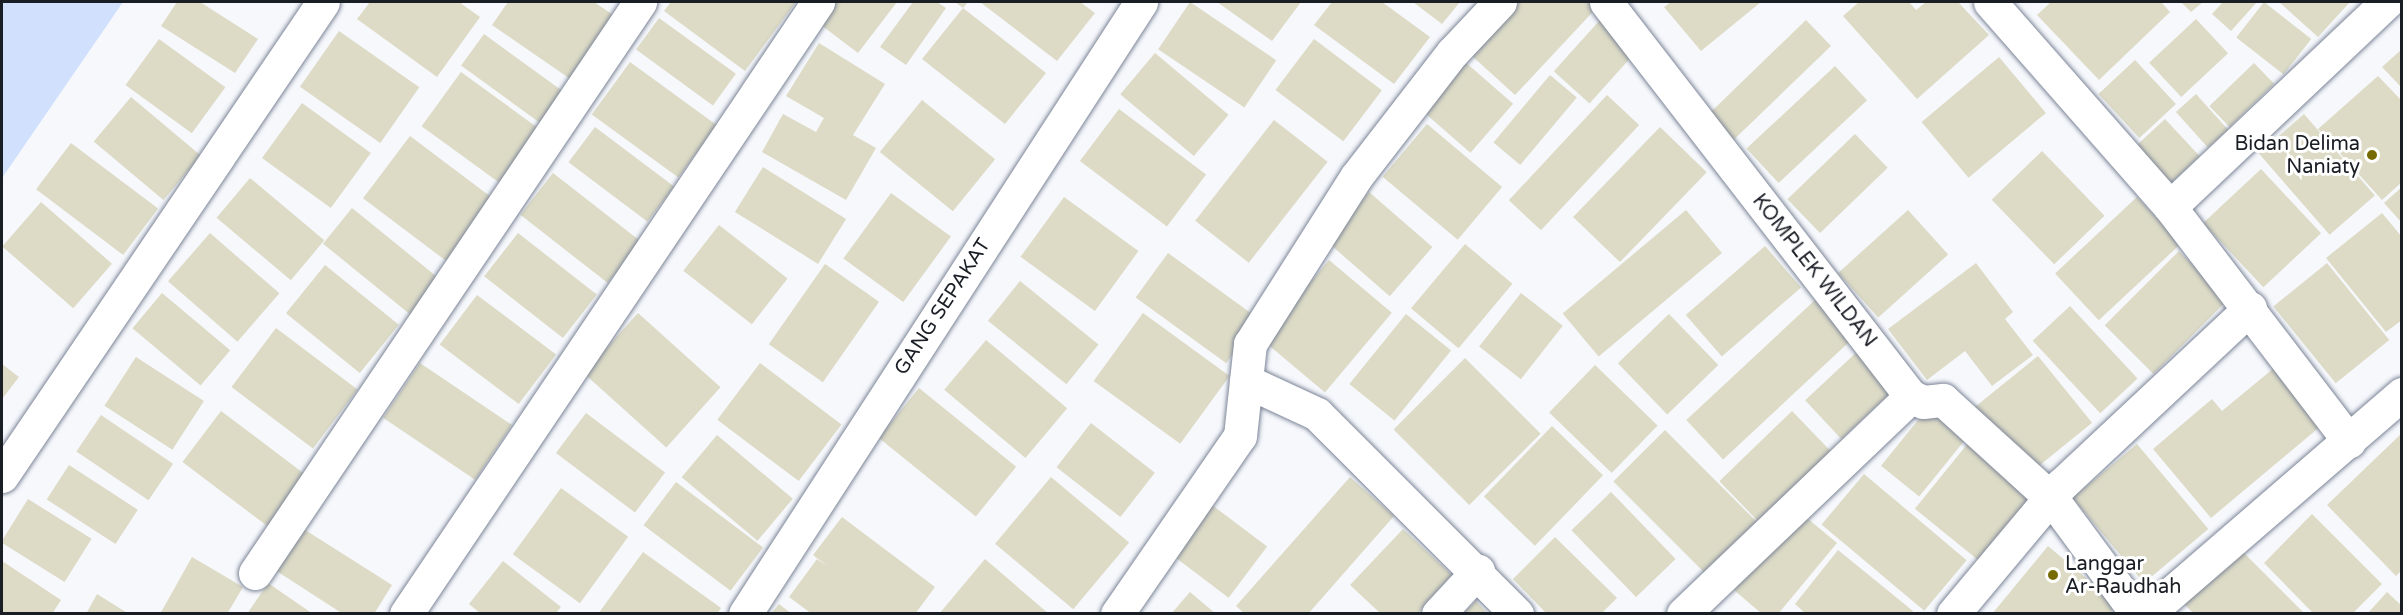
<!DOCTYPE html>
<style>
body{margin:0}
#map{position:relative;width:2403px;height:615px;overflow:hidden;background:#f6f8fc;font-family:"Varela Round",sans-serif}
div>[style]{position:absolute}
.green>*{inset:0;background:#d1e0fc}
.building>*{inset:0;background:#dddbc6;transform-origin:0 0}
.roads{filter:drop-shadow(0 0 2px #7c8597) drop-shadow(0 0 2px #7c8597)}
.street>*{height:33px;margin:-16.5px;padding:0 16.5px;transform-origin:16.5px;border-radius:16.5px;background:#fff}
.dots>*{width:16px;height:16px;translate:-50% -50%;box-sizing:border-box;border:3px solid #fff;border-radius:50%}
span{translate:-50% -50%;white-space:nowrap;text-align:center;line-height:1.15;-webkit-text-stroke:6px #fff;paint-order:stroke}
.poi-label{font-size:20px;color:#191d24}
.right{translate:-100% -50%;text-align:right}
.left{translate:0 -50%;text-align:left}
.street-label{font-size:20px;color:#191d24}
.frame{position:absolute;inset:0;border:3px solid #191d24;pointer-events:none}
</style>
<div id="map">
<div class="green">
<div style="clip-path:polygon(2px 2px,123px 2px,2px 178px)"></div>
</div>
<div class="building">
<div style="clip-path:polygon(177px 2px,200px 2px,258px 39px,235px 73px,161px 26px)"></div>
<div style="clip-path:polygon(370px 2px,459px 2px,480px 17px,437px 77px,357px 19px)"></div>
<div style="clip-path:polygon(508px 2px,594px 2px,622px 21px,579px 85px,492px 25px)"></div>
<div style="clip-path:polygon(671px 2px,796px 2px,745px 71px,664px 11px)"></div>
<div style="clip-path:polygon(832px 2px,897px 2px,858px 53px,817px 22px)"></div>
<div style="clip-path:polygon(913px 2px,937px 2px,946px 8px,906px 65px,880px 47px)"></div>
<div style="clip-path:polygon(955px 2px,968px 2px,963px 8px,1046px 73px,1005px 124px,922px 59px,963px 8px)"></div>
<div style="clip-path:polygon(980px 2px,1080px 2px,1095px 13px,1057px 61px)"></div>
<div style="left:1190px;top:2px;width:104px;height:57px;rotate:34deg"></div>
<div style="clip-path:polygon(1217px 2px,1301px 2px,1272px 41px)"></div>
<div style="clip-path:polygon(1332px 2px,1382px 2px,1430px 37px,1394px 84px,1314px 25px)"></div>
<div style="clip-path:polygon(1413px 2px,1460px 2px,1442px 24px)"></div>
<div style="clip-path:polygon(1520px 2px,1602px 2px,1515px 95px,1471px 55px)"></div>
<div style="clip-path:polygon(1671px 2px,1761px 2px,1701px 51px,1664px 7px)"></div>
<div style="clip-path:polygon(1859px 2px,1909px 2px,1916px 10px,1926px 2px,1958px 2px,1989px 35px,1917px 99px,1843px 16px)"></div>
<div style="clip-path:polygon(2051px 2px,2161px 2px,2170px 12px,2099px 80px,2037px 15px)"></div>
<div style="clip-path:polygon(2181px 2px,2203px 2px,2191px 12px)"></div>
<div style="clip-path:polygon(2223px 2px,2257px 2px,2231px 31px,2212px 14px)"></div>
<div style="left:2264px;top:2px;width:60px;height:45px;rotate:38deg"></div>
<div style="clip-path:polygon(2279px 2px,2350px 2px,2318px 37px)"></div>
<div style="left:659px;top:18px;width:95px;height:39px;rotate:36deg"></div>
<div style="left:2196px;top:19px;width:47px;height:64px;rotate:47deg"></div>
<div style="left:1600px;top:20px;width:48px;height:69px;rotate:42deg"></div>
<div style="left:1806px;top:20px;width:36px;height:137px;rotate:46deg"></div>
<div style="left:339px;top:31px;width:98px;height:68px;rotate:35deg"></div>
<div style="left:484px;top:34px;width:100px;height:39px;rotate:36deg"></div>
<div style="left:159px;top:39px;width:82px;height:57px;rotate:36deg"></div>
<div style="left:1314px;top:39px;width:85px;height:64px;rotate:37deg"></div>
<div style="clip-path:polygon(819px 43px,885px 84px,853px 135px,876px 148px,846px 200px,762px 152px,783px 114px,816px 132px,824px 118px,786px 96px)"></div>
<div style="clip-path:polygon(2402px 49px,2402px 88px,2382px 67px)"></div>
<div style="left:1155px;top:53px;width:96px;height:54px;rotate:40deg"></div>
<div style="left:1999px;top:57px;width:73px;height:101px;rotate:50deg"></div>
<div style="left:2135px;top:60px;width:60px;height:50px;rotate:47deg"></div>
<div style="left:1464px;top:61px;width:65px;height:65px;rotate:41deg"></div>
<div style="left:630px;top:62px;width:107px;height:65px;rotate:36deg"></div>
<div style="left:2254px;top:63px;width:29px;height:62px;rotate:46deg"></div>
<div style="left:1835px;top:66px;width:47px;height:121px;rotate:47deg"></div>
<div style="left:461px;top:72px;width:108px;height:67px;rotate:36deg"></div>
<div style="left:1550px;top:75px;width:35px;height:88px;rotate:40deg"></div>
<div style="clip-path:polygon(2378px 76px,2402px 101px,2402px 182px,2382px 200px,2318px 129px)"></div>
<div style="left:2196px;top:94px;width:48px;height:27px;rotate:48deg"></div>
<div style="left:1607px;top:95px;width:44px;height:144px;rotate:43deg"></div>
<div style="left:131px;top:97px;width:91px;height:58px;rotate:40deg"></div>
<div style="left:922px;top:100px;width:94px;height:67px;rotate:39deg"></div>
<div style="left:302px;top:103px;width:85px;height:68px;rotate:36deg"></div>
<div style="left:1119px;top:109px;width:109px;height:65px;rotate:37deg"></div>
<div style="left:2304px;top:114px;width:108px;height:60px;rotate:49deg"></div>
<div style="left:2165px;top:119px;width:51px;height:39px;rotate:47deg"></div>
<div style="left:1274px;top:120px;width:68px;height:128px;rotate:38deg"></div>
<div style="left:1427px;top:124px;width:98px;height:69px;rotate:40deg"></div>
<div style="left:595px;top:127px;width:99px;height:44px;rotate:37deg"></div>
<div style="left:1660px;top:127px;width:65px;height:125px;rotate:44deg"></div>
<div style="left:1855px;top:134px;width:47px;height:94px;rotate:46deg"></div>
<div style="left:410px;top:136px;width:111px;height:78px;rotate:37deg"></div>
<div style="left:71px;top:143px;width:109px;height:58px;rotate:37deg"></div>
<div style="left:2042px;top:151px;width:90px;height:70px;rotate:46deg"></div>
<div style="left:763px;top:167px;width:98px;height:53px;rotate:32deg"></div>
<div style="left:2261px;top:169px;width:88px;height:79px;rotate:47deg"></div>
<div style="left:553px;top:173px;width:111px;height:53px;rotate:38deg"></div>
<div style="left:250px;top:178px;width:97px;height:52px;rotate:40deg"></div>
<div style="clip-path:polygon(2402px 187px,2402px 223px,2384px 203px)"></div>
<div style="left:1369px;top:192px;width:84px;height:65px;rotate:41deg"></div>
<div style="left:891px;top:193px;width:74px;height:81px;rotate:36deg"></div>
<div style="left:1064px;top:197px;width:92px;height:74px;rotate:36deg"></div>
<div style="left:2137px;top:197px;width:64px;height:112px;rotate:47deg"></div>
<div style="left:41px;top:202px;width:94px;height:59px;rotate:41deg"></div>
<div style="left:352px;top:208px;width:119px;height:46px;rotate:39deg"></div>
<div style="left:1686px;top:210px;width:56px;height:161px;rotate:50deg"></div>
<div style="left:1908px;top:210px;width:60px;height:94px;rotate:48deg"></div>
<div style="clip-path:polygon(2382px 213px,2402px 237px,2402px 320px,2386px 332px,2326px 258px)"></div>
<div style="left:719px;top:225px;width:87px;height:58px;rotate:38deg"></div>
<div style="left:210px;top:233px;width:92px;height:64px;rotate:41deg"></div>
<div style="left:518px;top:233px;width:100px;height:55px;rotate:38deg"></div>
<div style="left:1465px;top:244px;width:62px;height:84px;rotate:40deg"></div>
<div style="left:1765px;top:246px;width:55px;height:105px;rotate:49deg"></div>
<div style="left:2179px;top:251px;width:69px;height:105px;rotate:45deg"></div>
<div style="left:1168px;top:253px;width:112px;height:55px;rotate:36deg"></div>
<div style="left:1329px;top:260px;width:82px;height:104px;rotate:40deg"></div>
<div style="clip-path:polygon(1976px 263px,2013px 312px,2005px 319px,2033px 355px,1992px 386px,1965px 351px,1927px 380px,1888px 329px)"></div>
<div style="left:2327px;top:263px;width:99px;height:69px;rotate:51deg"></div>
<div style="left:825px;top:264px;width:66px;height:98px;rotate:35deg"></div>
<div style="left:325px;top:265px;width:95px;height:62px;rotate:39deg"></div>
<div style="left:1020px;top:281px;width:101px;height:51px;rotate:39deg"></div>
<div style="left:162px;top:293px;width:89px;height:46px;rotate:40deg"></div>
<div style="left:1521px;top:293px;width:53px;height:68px;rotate:38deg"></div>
<div style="left:477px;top:295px;width:99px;height:62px;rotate:37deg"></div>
<div style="left:1815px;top:300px;width:54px;height:176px;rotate:47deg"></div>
<div style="left:2070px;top:306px;width:99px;height:51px;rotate:47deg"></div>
<div style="left:638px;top:313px;width:111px;height:81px;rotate:42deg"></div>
<div style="left:1143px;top:313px;width:107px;height:84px;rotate:36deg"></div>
<div style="left:1406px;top:314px;width:58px;height:90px;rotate:39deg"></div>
<div style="left:1669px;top:314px;width:71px;height:71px;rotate:46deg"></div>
<div style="left:276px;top:328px;width:102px;height:74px;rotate:37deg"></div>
<div style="left:986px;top:340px;width:106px;height:65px;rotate:40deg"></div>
<div style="left:1860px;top:349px;width:53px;height:75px;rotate:47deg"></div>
<div style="left:2038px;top:356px;width:86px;height:84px;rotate:51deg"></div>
<div style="left:136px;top:357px;width:81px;height:58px;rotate:33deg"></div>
<div style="left:1465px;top:358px;width:107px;height:101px;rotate:45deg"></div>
<div style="left:420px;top:363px;width:111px;height:66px;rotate:34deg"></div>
<div style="left:760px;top:363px;width:102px;height:71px;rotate:37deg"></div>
<div style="clip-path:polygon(2px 364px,19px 377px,2px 399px)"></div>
<div style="left:1595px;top:365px;width:87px;height:66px;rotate:44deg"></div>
<div style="clip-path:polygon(2274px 368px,2322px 425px,2211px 518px,2153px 449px,2212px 399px,2222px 411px)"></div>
<div style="left:919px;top:388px;width:125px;height:64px;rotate:39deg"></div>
<div style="left:1927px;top:409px;width:49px;height:73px;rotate:39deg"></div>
<div style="left:221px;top:411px;width:107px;height:64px;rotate:37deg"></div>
<div style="left:1792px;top:411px;width:57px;height:101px;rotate:46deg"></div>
<div style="left:586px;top:413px;width:99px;height:50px;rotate:37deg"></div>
<div style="left:101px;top:415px;width:87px;height:44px;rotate:34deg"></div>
<div style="left:1091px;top:423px;width:81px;height:56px;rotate:38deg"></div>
<div style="left:1552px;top:426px;width:71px;height:98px;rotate:44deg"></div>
<div style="left:1665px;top:430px;width:137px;height:73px;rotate:45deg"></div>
<div style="clip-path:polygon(2402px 433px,2402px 570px,2396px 576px,2327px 505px)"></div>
<div style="left:717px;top:435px;width:99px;height:55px;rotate:40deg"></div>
<div style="left:1969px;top:442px;width:88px;height:86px;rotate:39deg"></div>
<div style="left:2137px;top:444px;width:111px;height:84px;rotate:50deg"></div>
<div style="left:69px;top:465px;width:82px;height:41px;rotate:33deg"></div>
<div style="left:1864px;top:474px;width:134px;height:66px;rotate:40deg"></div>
<div style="left:1051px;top:477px;width:102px;height:87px;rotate:40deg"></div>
<div style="clip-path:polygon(1350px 477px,1394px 516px,1308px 614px,1245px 614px,1236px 606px)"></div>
<div style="left:676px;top:482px;width:109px;height:54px;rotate:37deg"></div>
<div style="left:561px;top:488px;width:83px;height:82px;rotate:36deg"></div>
<div style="left:1611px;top:492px;width:93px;height:55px;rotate:46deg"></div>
<div style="left:28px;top:499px;width:75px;height:51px;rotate:32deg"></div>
<div style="left:1212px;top:505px;width:69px;height:64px;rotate:37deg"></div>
<div style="clip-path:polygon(1801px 513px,1837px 543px,1778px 614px,1762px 614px,1734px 590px)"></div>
<div style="clip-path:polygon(2312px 514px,2382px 584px,2352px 614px,2314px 614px,2264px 563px)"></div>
<div style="clip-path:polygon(842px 517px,935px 587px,915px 614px,812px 614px,789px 597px,817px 559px,829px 567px,813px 555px)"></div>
<div style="clip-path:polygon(302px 528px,392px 585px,374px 614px,343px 614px,275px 570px)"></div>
<div style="clip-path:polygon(1403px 529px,1452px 575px,1417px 614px,1381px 614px,1350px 585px)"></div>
<div style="clip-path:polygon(1555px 537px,1617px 598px,1601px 614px,1547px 614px,1513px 579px)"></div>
<div style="clip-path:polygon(2234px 543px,2305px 614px,2194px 614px,2178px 598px)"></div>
<div style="clip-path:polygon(2048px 546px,2117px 604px,2109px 614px,1992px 614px)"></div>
<div style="clip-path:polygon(1838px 550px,1913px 611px,1911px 614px,1806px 614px,1795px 604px)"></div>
<div style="clip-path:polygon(643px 552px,721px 608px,717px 614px,598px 614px)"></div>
<div style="clip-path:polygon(192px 557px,243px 587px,227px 614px,160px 614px)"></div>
<div style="clip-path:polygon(985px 559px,1049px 614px,939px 614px)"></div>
<div style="clip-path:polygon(2px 561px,61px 600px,52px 614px,2px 614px)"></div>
<div style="clip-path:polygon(503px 561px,561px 607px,555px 614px,481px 614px,469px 604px)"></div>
<div style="clip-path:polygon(268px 583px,313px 614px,247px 614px)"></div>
<div style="clip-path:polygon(1190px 592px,1216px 614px,1171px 614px)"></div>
<div style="clip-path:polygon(2387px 592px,2402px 606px,2402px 614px,2367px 614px)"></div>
<div style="clip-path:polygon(97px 594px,129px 614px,86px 614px)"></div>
<div style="clip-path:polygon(1476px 601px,1488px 614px,1463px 614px)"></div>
<div style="clip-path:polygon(779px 604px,792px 614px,771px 614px)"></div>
</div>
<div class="roads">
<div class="street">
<div style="left:1606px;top:2px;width:498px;rotate:52.3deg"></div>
<div style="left:1911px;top:396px;width:13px;rotate:27deg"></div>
<div style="left:1923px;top:402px;width:20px;rotate:-6deg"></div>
<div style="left:1943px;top:400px;width:149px;rotate:42.3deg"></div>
<div style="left:2053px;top:500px;width:142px;rotate:53.6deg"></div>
<div style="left:1990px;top:2px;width:273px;rotate:48.7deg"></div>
<div style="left:2170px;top:207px;width:295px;rotate:52.6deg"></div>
<div style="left:2170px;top:207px;width:299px;rotate:-43.4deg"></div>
<div style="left:1246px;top:381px;width:78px;rotate:24.9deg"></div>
<div style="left:1317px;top:414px;width:283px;rotate:45deg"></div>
<div style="left:2px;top:476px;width:572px;rotate:-55.89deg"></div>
<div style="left:255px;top:573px;width:689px;rotate:-56.01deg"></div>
<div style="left:406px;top:614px;width:738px;rotate:-56.05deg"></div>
<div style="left:745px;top:614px;width:729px;rotate:-57.09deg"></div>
<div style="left:1117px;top:614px;width:216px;rotate:-55.4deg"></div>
<div style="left:1240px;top:436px;width:93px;rotate:-83.8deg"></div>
<div style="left:1250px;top:344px;width:198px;rotate:-57.6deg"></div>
<div style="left:1356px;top:177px;width:157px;rotate:-52.3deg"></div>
<div style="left:1452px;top:53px;width:70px;rotate:-46.7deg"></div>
<div style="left:1438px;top:614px;width:59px;rotate:-47.1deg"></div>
<div style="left:1683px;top:614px;width:315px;rotate:-43.7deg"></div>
<div style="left:1953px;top:614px;width:168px;rotate:-50.1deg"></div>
<div style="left:2061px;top:485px;width:259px;rotate:-43.1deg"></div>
<div style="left:2147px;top:614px;width:337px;rotate:-40.8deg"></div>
</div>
</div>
<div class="dots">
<div style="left:2372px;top:155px;background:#766a02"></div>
<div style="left:2053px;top:575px;background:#766a02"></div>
</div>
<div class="poi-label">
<span class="right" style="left:2360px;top:156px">Bidan Delima<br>Naniaty</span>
<span class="left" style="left:2065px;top:576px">Langgar<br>Ar-Raudhah</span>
</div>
<div class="street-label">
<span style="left:1814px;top:271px;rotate:52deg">KOMPLEK WILDAN</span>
<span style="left:943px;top:307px;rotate:-57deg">GANG SEPAKAT</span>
</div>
<div class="frame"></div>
</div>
